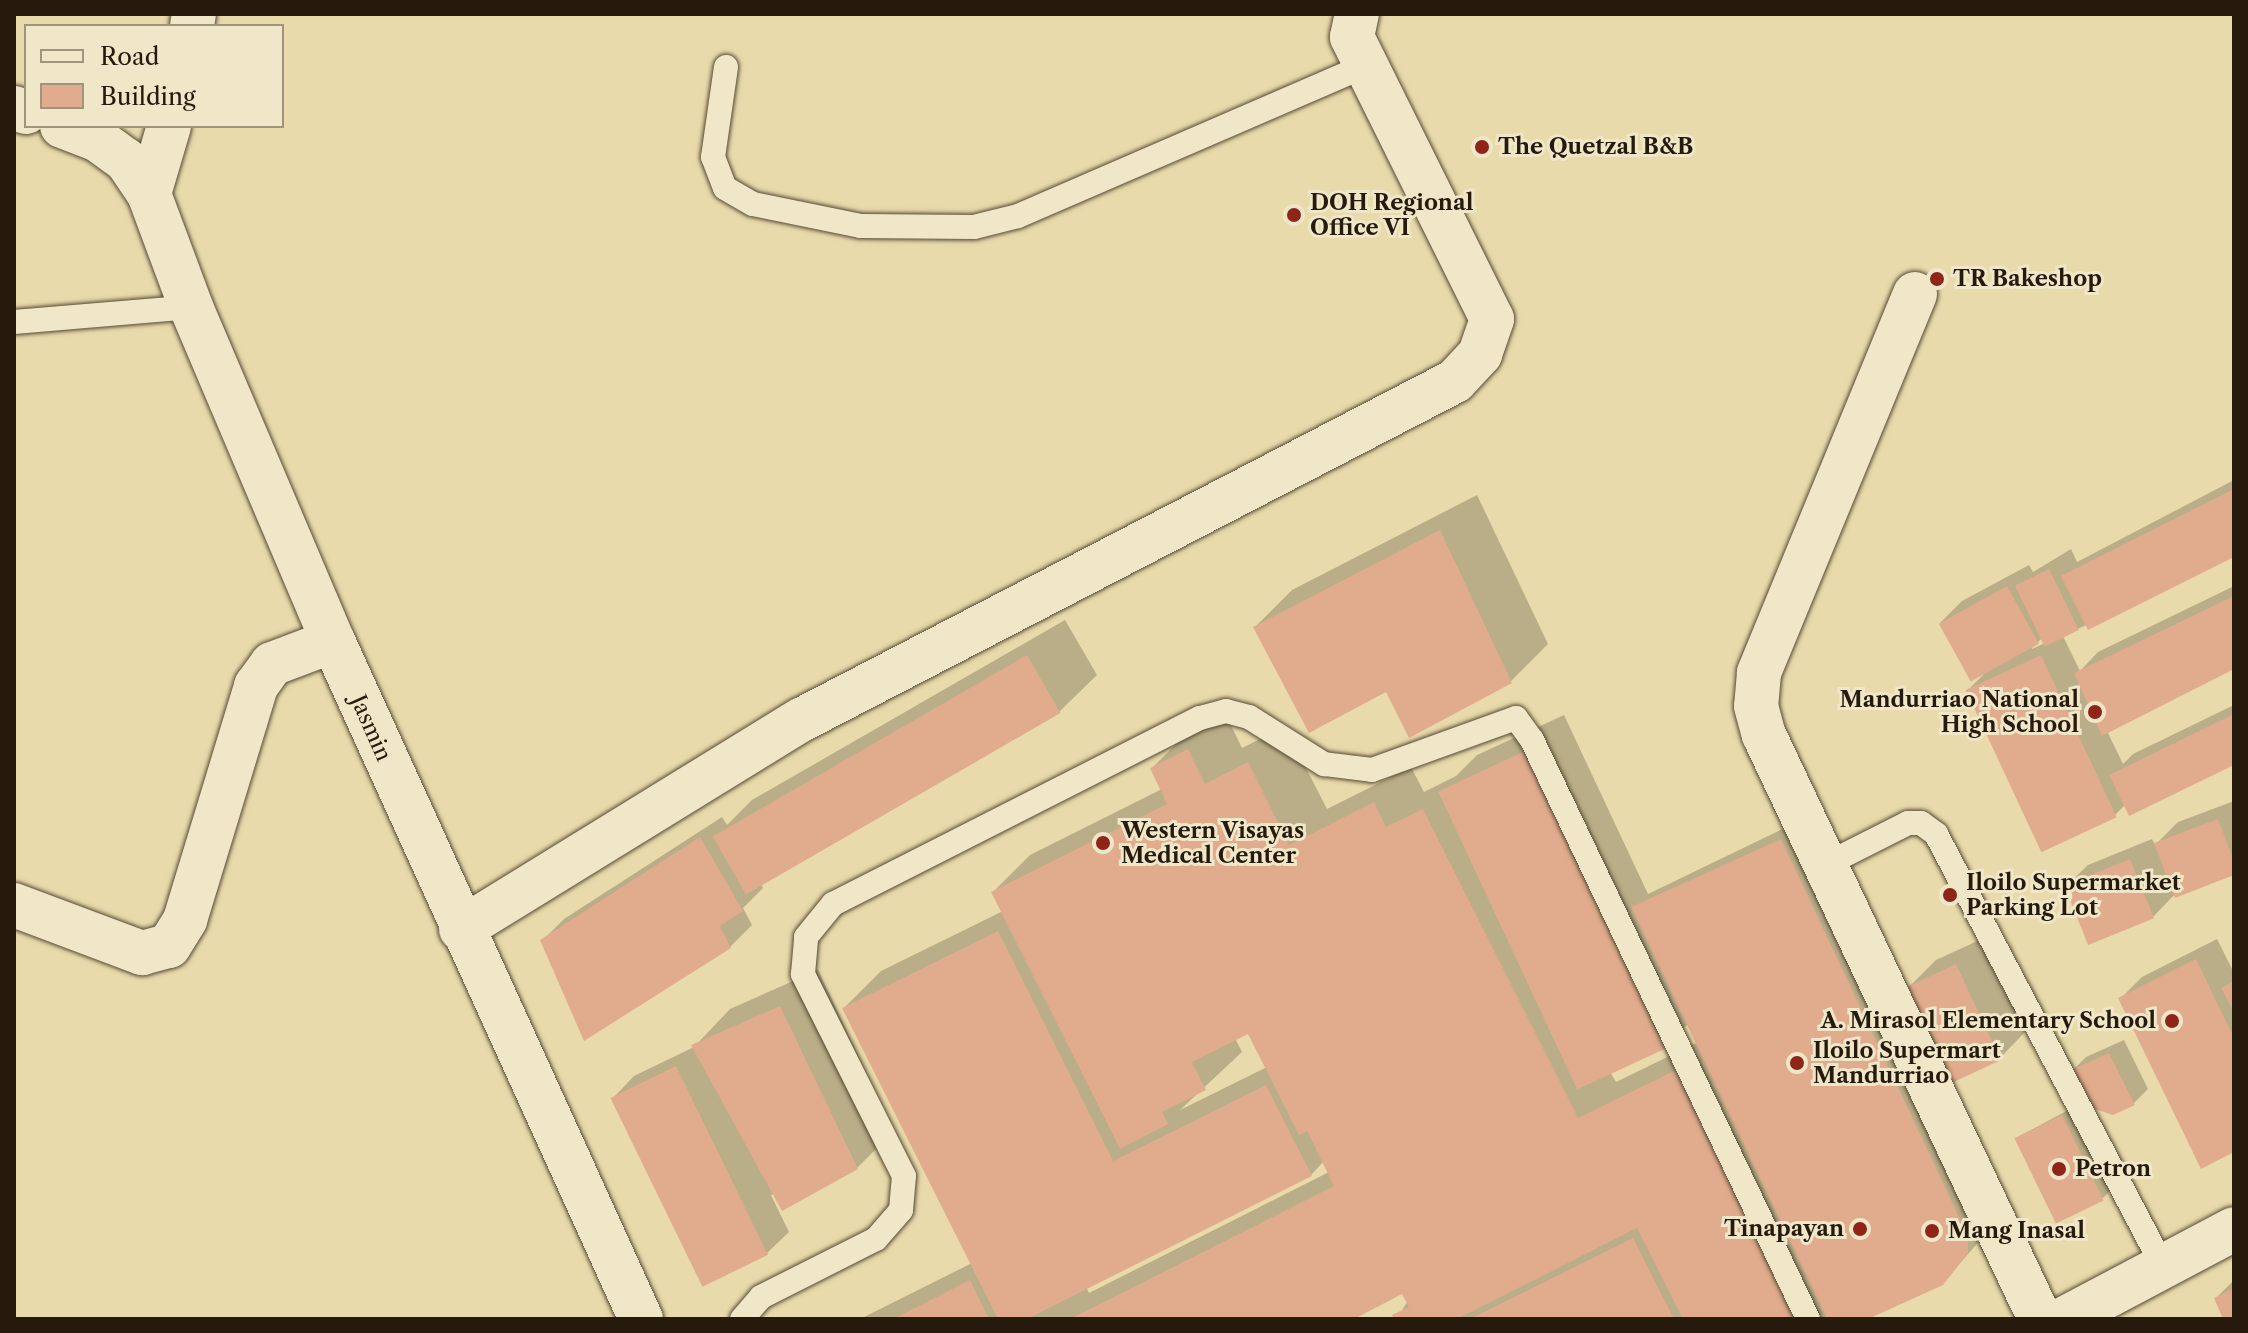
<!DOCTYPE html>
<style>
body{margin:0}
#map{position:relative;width:2248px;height:1333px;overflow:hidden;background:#e8daab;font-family:"Libre Caslon Text",serif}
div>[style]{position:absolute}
.shadow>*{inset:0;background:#0003}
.building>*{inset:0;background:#e1ab8d;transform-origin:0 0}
.roads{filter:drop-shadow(0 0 2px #564a34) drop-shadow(0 0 2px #564a34)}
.service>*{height:24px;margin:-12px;padding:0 12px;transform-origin:12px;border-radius:12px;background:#f0e7c8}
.minor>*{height:44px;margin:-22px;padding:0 22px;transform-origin:22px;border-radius:22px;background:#f0e7c8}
.tertiary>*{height:44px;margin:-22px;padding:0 22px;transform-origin:22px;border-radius:22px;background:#f0e7c8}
.secondary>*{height:44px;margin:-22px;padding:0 22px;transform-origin:22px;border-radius:22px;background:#f0e7c8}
.dots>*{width:22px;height:22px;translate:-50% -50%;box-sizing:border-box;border:4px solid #f0e7c8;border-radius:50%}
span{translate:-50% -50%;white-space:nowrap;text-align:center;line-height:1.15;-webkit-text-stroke:6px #f0e7c8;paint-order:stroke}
.poi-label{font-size:22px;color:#261a0c;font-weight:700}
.left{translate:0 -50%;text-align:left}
.right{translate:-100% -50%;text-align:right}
.street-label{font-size:22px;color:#261a0c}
.frame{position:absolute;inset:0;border:16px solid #261a0c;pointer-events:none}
.legend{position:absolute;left:24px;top:24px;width:260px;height:104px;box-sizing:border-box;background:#f0e7c8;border:2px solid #9f957d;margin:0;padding:10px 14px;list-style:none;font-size:24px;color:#261a0c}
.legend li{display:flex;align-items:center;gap:16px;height:40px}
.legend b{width:40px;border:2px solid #9f957d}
</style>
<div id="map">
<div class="shadow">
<div style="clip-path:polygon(evenodd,2234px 480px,2234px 555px,2063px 636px,2080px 671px,2098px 652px,2234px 586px,2234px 667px,2107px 731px,2123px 764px,2133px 754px,2234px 705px,2234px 763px,2126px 804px,2115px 815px,1968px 690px,1987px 671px,1940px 623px,1962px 601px,2029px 565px,2033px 572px,2071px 549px,2077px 562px,2234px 480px,2043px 637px,2045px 643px,2032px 649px,2032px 648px,2043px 637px)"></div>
<div style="clip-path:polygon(1477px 495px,1548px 644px,1511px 681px,1386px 689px,1255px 627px,1292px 590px)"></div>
<div style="clip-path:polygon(1065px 620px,1097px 675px,1060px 711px,760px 883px,763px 888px,743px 908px,752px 925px,730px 947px,542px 941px,564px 919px,722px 817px,727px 825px,752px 800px)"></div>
<div style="clip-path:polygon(evenodd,1225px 713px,1242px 748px,1285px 727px,1327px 809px,1411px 767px,1424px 792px,1456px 776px,1477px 755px,1564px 715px,1648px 894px,1803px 819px,1989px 1230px,1942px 1284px,1864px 1319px,1396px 1319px,1408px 1301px,1403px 1292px,1349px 1319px,860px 1319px,972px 1263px,844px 1008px,881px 971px,1003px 911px,993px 892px,1030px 855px,1162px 789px,1152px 768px,1189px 731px,1225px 713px,1689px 1023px,1698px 1042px,1616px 1082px,1610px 1072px,1665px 1047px,1689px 1023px,1225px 713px,1249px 1031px,1267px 1067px,1180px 1110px,1242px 1052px,1235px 1038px,1249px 1031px,1225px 713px,1324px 1161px,1329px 1172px,1089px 1293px,1086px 1287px,1311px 1175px,1324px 1161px)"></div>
<div style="clip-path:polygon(2234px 801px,2234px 873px,2173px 896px,2153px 917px,2066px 886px,2088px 865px,2152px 839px,2155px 845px,2178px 822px)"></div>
<div style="clip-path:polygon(1984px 938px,2027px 1030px,2000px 1058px,1908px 988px,1936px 960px)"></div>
<div style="clip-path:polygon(2217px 939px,2234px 973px,2234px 1150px,2121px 998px,2142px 977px)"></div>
<div style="clip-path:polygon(818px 970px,894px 1131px,857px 1168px,771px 1195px,789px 1232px,767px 1253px,704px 1284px,613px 1098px,634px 1076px,694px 1047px,730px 1009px)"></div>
<div style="clip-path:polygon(2124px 1040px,2148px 1089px,2134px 1103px,2072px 1071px,2086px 1057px)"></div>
<div style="clip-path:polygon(2070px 1109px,2110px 1191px,2103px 1198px,2016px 1138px)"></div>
<div style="clip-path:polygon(2234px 1280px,2234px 1319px,2225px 1319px,2216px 1298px)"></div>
</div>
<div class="building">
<div style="clip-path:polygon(2234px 489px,2234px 557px,2088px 630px,2061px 576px)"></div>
<div style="clip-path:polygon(1440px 530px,1512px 683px,1409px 738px,1386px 692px,1309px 733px,1253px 627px)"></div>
<div style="left:2049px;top:569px;width:68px;height:38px;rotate:64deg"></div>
<div style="left:2007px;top:586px;width:66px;height:78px;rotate:61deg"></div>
<div style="clip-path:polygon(2234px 596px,2234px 669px,2102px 736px,2074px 673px)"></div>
<div style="left:1027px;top:655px;width:67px;height:363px;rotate:60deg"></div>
<div style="left:2041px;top:655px;width:179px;height:83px;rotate:65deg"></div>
<div style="clip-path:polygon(2234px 714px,2234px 765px,2129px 816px,2109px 775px)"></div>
<div style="clip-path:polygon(1188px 749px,1205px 784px,1248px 762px,1289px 845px,1374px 802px,1386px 827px,1423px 809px,1578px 1118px,1676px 1070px,1799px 1319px,1683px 1319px,1637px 1228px,1457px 1319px,1394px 1319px,1392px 1315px,1409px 1307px,1402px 1294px,1354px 1319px,1070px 1319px,1334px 1186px,1307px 1131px,1299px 1135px,1248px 1034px,1192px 1062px,1206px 1090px,1162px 1112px,1168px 1124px,1120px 1149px,991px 892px,1167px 804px,1150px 768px)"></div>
<div style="left:1527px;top:750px;width:329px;height:98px;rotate:65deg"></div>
<div style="clip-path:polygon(2218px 819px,2234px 861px,2234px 875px,2175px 898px,2154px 843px)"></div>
<div style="clip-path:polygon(700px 837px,743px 911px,720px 926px,731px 948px,584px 1041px,540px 940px)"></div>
<div style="clip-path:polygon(1781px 839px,1968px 1236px,1968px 1253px,1943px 1285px,1868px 1319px,1827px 1319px,1631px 907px)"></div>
<div style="left:2130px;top:859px;width:64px;height:71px;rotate:68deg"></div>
<div style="clip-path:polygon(998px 931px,1113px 1161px,1266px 1085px,1312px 1176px,1027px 1319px,998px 1319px,842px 1008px)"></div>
<div style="clip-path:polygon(2196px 959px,2234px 1038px,2234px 1152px,2201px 1169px,2118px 998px)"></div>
<div style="left:1956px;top:964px;width:106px;height:55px;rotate:65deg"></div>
<div style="clip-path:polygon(2234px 981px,2234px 1012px,2221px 988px)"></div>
<div style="clip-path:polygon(780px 1006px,858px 1169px,782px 1211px,691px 1045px)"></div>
<div style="clip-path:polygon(2109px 1053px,2135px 1105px,2113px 1115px,2092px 1108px,2069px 1071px)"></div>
<div style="left:676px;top:1066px;width:210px;height:73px;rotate:64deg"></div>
<div style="left:2062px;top:1115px;width:95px;height:53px;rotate:64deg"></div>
<div style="clip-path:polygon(1633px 1238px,1674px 1319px,1470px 1319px)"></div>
<div style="clip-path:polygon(970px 1280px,989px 1319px,893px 1319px)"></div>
<div style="clip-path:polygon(2234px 1288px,2234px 1319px,2223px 1319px,2214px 1298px)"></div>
</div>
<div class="roads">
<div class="service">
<div style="left:726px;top:67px;width:91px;rotate:98.2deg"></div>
<div style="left:713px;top:157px;width:33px;rotate:69deg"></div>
<div style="left:725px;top:188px;width:32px;rotate:30deg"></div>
<div style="left:753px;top:204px;width:110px;rotate:11.5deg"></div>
<div style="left:861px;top:226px;width:113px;rotate:0.5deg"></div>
<div style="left:974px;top:227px;width:45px;rotate:-14deg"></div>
<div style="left:1018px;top:216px;width:378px;rotate:-23.4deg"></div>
<div style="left:14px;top:322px;width:178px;rotate:-4.8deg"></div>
<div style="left:1825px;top:865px;width:93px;rotate:-26.8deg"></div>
<div style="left:1908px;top:823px;width:13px"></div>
<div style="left:1921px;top:823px;width:19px;rotate:36deg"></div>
<div style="left:1936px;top:834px;width:489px;rotate:62.3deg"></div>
<div style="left:742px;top:1319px;width:29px;rotate:-49deg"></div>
<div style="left:761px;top:1297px;width:129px;rotate:-26.8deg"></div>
<div style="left:876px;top:1239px;width:38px;rotate:-49deg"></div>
<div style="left:901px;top:1210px;width:34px;rotate:-85deg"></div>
<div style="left:904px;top:1176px;width:226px;rotate:-116.6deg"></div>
<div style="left:803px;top:974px;width:37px;rotate:-85deg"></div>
<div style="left:806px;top:937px;width:43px;rotate:-50.7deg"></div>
<div style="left:833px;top:904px;width:411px;rotate:-26.9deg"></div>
<div style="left:1200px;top:718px;width:27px;rotate:-15deg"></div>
<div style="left:1226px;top:711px;width:24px;rotate:15deg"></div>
<div style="left:1249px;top:717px;width:89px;rotate:32.1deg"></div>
<div style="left:1324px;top:764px;width:48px;rotate:7.1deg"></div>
<div style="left:1372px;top:770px;width:153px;rotate:-19.9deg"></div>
<div style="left:1516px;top:718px;width:27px;rotate:54deg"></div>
<div style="left:1532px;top:740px;width:641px;rotate:64.51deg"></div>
</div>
<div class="minor">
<div style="left:1915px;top:294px;width:410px;rotate:112.4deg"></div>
<div style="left:1759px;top:673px;width:33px;rotate:95deg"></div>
<div style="left:1756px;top:706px;width:30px;rotate:75deg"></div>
<div style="left:1764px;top:735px;width:646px;rotate:64.7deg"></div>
<div style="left:14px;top:905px;width:137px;rotate:20.6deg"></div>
<div style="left:142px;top:953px;width:28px;rotate:-15deg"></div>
<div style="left:169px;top:946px;width:31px;rotate:-58deg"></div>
<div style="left:185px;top:920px;width:245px;rotate:-73.1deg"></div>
<div style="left:256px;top:686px;width:27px;rotate:-54deg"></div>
<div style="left:272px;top:664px;width:65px;rotate:-20.7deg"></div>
<div style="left:461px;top:929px;width:401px;rotate:-31.6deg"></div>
<div style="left:803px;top:719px;width:734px;rotate:-27.4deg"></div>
<div style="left:1455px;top:381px;width:37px;rotate:-47deg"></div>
<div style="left:1480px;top:354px;width:37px;rotate:-71deg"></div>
<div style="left:1492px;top:319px;width:315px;rotate:-116.4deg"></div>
<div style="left:1352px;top:37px;width:24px;rotate:-78deg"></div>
</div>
<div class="tertiary">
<div style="left:192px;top:26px;width:12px;rotate:-81deg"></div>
<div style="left:14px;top:108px;width:13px;rotate:18deg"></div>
<div style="left:62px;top:126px;width:39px;rotate:21deg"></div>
<div style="left:98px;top:140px;width:34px;rotate:36deg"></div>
<div style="left:126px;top:160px;width:41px;rotate:55.9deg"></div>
<div style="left:169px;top:126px;width:71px;rotate:106.4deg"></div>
<div style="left:149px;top:194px;width:121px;rotate:69.6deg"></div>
<div style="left:191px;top:307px;width:363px;rotate:67deg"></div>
<div style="left:333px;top:641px;width:745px;rotate:65.57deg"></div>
</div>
<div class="secondary">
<div style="left:2064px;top:1319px;width:192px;rotate:-27.9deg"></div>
</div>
</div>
<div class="dots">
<div style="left:1482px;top:147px;background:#8f2418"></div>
<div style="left:1294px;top:215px;background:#8f2418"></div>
<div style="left:1937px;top:279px;background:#8f2418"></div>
<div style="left:2095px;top:712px;background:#8f2418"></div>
<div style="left:1103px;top:843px;background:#8f2418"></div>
<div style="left:1950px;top:895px;background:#8f2418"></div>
<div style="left:2172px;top:1021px;background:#8f2418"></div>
<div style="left:1797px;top:1063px;background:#8f2418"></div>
<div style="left:2059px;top:1169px;background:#8f2418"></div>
<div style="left:1860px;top:1229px;background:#8f2418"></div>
<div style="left:1932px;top:1231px;background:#8f2418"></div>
</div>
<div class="poi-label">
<span class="left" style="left:1498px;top:147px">The Quetzal B&amp;B</span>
<span class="left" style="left:1310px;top:215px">DOH Regional<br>Office VI</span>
<span class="left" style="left:1953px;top:279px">TR Bakeshop</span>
<span class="right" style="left:2079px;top:712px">Mandurriao National<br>High School</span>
<span class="left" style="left:1121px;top:843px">Western Visayas<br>Medical Center</span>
<span class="left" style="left:1966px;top:895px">Iloilo Supermarket<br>Parking Lot</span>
<span class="right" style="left:2156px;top:1021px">A. Mirasol Elementary School</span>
<span class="left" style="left:1813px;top:1063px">Iloilo Supermart<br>Mandurriao</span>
<span class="left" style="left:2075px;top:1169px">Petron</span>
<span class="right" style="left:1844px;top:1229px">Tinapayan</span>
<span class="left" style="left:1948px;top:1231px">Mang Inasal</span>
</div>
<div class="street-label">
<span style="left:371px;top:728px;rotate:66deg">Jasmin</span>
</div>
<div class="frame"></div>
<ul class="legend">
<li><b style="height:10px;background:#f0e7c8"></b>Road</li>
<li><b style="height:22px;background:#e1ab8d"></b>Building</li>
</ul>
</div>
